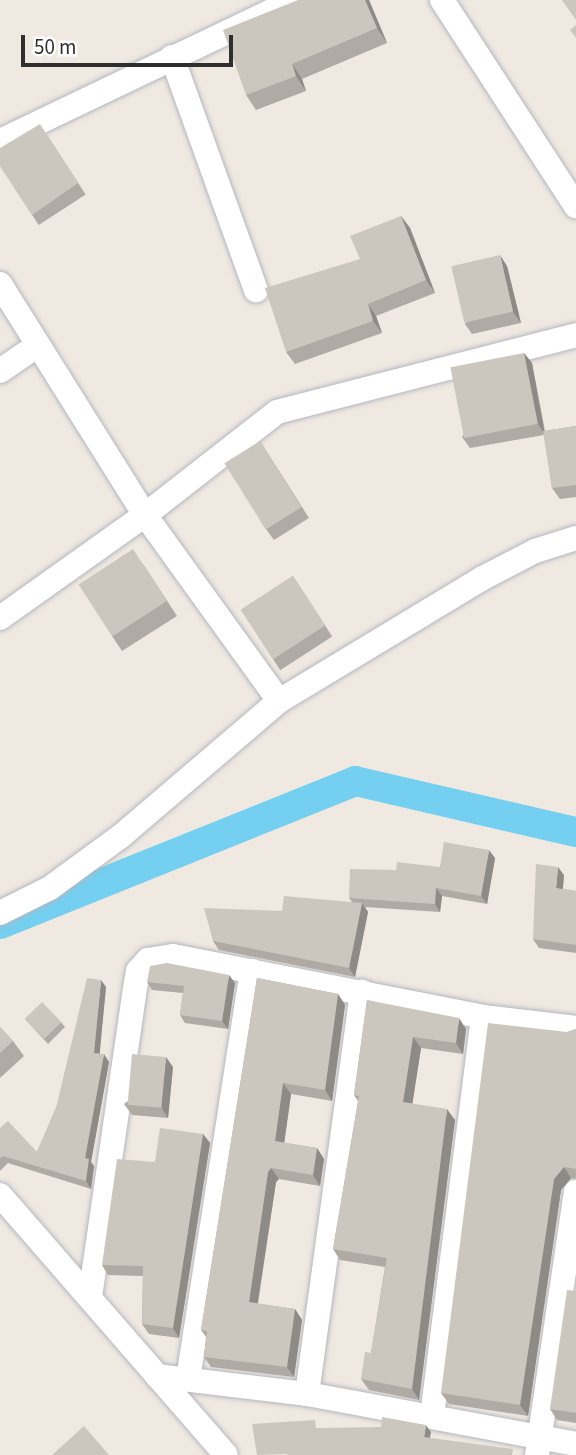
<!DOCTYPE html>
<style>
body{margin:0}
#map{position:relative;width:576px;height:1455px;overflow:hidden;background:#efe9e1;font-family:"Source Sans 3",sans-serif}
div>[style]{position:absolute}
.canal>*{height:30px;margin:-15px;padding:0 15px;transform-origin:15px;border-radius:15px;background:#75cff0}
.roads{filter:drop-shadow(0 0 2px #b4b7c1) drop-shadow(0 0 2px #b4b7c1)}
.street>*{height:24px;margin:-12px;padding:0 12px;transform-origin:12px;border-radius:12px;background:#fff}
.wall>*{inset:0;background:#afaba4;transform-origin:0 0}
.shaded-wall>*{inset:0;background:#8e8b86}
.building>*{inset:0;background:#cbc7bf;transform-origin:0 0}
span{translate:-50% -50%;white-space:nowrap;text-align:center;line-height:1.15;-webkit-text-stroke:5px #fff;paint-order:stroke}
.scale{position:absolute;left:21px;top:35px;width:212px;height:32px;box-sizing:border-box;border:4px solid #2e2e2e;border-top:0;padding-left:9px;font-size:21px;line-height:24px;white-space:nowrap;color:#2e2e2e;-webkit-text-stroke:5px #fff;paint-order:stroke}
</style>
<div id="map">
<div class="canal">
<div style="left:0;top:924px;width:383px;rotate:-21.9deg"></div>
<div style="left:355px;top:781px;width:227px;rotate:13deg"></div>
</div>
<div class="roads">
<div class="street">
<div style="left:442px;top:0;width:246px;rotate:57deg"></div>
<div style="left:172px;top:57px;width:248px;rotate:70.2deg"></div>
<div style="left:0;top:141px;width:326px;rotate:-25.6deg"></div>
<div style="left:0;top:284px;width:273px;rotate:57.9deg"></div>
<div style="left:145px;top:515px;width:229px;rotate:54.2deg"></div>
<div style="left:0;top:371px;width:46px;rotate:-34.4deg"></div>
<div style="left:0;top:618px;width:178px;rotate:-35.4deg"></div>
<div style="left:145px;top:515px;width:167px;rotate:-38deg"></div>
<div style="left:277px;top:412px;width:309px;rotate:-14.4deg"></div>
<div style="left:0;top:913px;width:56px;rotate:-26.6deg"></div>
<div style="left:50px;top:888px;width:88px;rotate:-36.2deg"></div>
<div style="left:121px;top:836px;width:208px;rotate:-40.5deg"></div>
<div style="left:279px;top:701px;width:236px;rotate:-31.1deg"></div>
<div style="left:481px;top:579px;width:61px;rotate:-27.4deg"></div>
<div style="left:535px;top:551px;width:43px;rotate:-17.6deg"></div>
<div style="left:0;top:1195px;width:344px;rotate:49deg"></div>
<div style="left:90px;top:1297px;width:317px;rotate:-81.7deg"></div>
<div style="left:136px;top:983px;width:12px;rotate:-81deg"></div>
<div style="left:138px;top:971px;width:15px;rotate:-48deg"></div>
<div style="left:148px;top:960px;width:25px;rotate:-9deg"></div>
<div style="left:173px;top:956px;width:316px;rotate:11.1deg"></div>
<div style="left:483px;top:1017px;width:94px;rotate:6.7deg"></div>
<div style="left:157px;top:1376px;width:151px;rotate:6.8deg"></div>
<div style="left:307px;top:1394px;width:274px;rotate:10.5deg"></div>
<div style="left:188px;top:1379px;width:413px;rotate:-81.1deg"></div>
<div style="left:307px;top:1394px;width:406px;rotate:-82.2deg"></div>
<div style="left:432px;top:1416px;width:402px;rotate:-82.7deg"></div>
<div style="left:537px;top:1455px;width:266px;rotate:-81.6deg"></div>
</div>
</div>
<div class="wall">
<div style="clip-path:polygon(298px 0,369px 0,387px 43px,302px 79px,306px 91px,256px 110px,246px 95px)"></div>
<div style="left:47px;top:135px;width:71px;height:56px;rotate:57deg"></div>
<div style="clip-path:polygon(401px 216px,410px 228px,435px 293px,376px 316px,382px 333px,295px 364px,286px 352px,360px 259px)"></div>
<div style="clip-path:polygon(507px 266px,521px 323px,472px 334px,465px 324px)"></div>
<div style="clip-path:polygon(524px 353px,532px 363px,545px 431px,576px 426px,576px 497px,560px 499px,552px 488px,544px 435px,470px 448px,462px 437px)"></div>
<div style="clip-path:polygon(260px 441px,309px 518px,274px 540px,266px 529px)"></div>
<div style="clip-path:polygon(143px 564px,177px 616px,122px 651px,112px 636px)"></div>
<div style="left:293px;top:576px;width:72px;height:62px;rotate:57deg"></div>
<div style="clip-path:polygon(495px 858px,487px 904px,442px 896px,440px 912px,365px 907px,368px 912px,355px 977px,219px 950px,213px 941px,282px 911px,352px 902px,349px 898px,396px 870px,440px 867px)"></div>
<div style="clip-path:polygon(564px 875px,563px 889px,576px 891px,576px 953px,539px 948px,533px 939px)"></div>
<div style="clip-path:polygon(257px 978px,338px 994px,345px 1005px,332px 1101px,291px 1094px,284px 1143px,317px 1148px,324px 1159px,320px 1186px,279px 1179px,276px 1182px,258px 1304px,295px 1309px,302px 1320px,294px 1377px,211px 1367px,204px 1357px,206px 1337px,201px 1330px)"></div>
<div style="clip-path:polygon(147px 982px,235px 983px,228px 1029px,185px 1023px,180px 1015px,183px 993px,152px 990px)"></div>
<div style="clip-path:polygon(106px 987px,99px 1054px,109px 1062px,91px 1162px,94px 1166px,91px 1189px,8px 1163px,0 1171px,0 1128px,37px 1152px,56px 1108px)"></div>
<div style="clip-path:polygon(367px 1000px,466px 1029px,463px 1054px,421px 1048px,412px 1104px,455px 1120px,419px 1400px,369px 1390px,361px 1379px,371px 1353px,385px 1267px,340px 1260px,333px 1249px,358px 1101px,354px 1095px)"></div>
<div style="clip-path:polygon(25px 1019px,61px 1022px,65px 1027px,48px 1044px)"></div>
<div style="clip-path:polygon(0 1027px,13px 1041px,24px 1056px,0 1078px)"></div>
<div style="clip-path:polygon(576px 1029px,576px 1179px,571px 1178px,561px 1190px,528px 1416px,449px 1404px,441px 1393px,567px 1032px)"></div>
<div style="clip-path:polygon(173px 1067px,168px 1118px,132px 1115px,124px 1104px)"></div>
<div style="clip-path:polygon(203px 1134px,210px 1143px,179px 1338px,149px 1334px,142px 1324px,143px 1276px,108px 1275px,102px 1265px,155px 1162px)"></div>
<div style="clip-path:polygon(576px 1291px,576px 1423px,557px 1420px,550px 1409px)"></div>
</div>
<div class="shaded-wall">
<div style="clip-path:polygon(365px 0,369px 0,387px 43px,377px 28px)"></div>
<div style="clip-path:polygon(292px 64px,302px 79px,306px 91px,296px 76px)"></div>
<div style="clip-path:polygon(401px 216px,410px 228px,435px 293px,426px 280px)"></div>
<div style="clip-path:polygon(500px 255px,507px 266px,521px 323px,513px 312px)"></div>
<div style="clip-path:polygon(368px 304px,376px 316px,382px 333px,373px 321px)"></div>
<div style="clip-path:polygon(524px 353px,532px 363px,545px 435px,538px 424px)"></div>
<div style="clip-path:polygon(489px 850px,495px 858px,487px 904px,481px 896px)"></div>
<div style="clip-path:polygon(558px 867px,564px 875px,562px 896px,556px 888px)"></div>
<div style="clip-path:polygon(436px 888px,442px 896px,440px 912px,435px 904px)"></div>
<div style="clip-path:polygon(362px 903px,368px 912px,355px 977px,349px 968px)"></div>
<div style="clip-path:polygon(229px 975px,235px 983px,228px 1029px,222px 1021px)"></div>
<div style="clip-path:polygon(101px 980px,106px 987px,99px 1061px,94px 1053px)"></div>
<div style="clip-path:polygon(338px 994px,345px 1005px,332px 1101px,325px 1090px)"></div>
<div style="clip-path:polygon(459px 1018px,466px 1029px,463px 1054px,456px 1043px)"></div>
<div style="clip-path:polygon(413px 1037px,421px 1048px,411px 1113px,403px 1102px)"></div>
<div style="clip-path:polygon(104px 1054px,109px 1062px,91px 1162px,94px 1166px,91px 1189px,86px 1181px,85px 1158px)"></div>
<div style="clip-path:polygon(166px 1057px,173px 1067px,168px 1118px,161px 1107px)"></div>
<div style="clip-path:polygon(283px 1083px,291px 1094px,283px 1152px,275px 1141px)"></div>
<div style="clip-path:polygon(447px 1109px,455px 1120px,419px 1400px,412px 1389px)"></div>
<div style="clip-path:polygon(203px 1134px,210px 1143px,179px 1338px,173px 1328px)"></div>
<div style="clip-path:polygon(317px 1148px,324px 1159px,320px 1186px,313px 1175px)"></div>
<div style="clip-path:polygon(564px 1167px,571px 1178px,561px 1190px,528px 1416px,520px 1405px,554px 1179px)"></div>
<div style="clip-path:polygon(271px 1168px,279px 1179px,276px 1182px,256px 1313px,249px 1302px,268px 1172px)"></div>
<div style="clip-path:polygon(295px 1309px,302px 1320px,294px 1377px,287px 1367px)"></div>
<div style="clip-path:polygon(426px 1425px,431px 1432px,429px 1444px,424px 1437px)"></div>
</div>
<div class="building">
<div style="clip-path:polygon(298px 0,365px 0,377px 28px,292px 64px,296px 76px,246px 95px,223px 30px)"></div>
<div style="clip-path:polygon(562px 0,576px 0,576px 20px)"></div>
<div style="clip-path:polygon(576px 25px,576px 38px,570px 30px)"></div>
<div style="clip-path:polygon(40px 124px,78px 183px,32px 215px,0 166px,0 148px)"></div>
<div style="clip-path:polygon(401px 216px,426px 280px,368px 304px,373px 321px,286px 352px,265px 288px,360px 259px,350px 236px)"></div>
<div style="left:500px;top:255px;width:58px;height:50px;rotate:77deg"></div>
<div style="left:524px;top:353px;width:72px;height:75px;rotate:79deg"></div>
<div style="clip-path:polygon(576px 426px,576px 485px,552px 488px,543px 431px)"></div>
<div style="left:260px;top:441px;width:78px;height:42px;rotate:58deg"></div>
<div style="left:133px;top:549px;width:62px;height:65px;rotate:57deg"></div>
<div style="left:293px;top:576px;width:59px;height:62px;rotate:57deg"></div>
<div style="clip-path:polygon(444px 842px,489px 850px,481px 896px,436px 888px,435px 904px,349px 898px,350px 869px,396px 870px,397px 862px,440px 867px)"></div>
<div style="clip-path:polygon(536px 864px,558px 867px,556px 888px,576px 891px,576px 945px,533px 939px)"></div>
<div style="clip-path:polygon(284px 896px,362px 903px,349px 968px,213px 941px,204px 908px,282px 911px)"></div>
<div style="clip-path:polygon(167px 963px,229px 975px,222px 1021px,180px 1015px,184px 986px,147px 982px,150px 966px)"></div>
<div style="clip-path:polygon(87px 978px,101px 980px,94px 1053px,104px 1054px,85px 1158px,89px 1159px,86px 1181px,3px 1156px,0 1158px,0 1128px,8px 1121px,37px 1152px,56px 1108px)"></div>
<div style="clip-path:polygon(257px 978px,338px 994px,325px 1090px,283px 1083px,275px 1141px,317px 1148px,313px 1175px,271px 1168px,268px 1172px,249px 1302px,295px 1309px,287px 1367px,204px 1357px,207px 1331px,201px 1330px)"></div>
<div style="clip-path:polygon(367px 1000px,459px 1018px,456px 1043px,413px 1037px,403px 1102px,447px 1109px,412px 1389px,361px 1379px,365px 1352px,371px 1353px,387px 1258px,333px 1249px,359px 1096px,354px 1095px)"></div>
<div style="left:42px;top:1002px;width:28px;height:24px;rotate:46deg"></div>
<div style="clip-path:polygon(488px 1023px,567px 1032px,576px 1029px,576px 1169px,564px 1167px,554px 1179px,520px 1405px,441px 1393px)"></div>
<div style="clip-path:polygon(0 1027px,13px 1041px,0 1053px)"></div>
<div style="left:132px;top:1054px;width:34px;height:51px;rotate:5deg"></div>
<div style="clip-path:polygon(160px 1128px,203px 1134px,173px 1328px,142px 1324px,143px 1266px,102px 1265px,117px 1159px,155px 1162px)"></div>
<div style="clip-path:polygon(567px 1290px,576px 1291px,576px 1413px,550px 1409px)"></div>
<div style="clip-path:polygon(382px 1417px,426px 1425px,424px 1437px,513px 1449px,512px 1455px,288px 1455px,287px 1454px,257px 1455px,252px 1424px,315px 1420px,316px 1428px,381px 1427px)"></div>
<div style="clip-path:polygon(84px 1426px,109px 1455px,52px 1455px)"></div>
</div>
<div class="scale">50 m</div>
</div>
